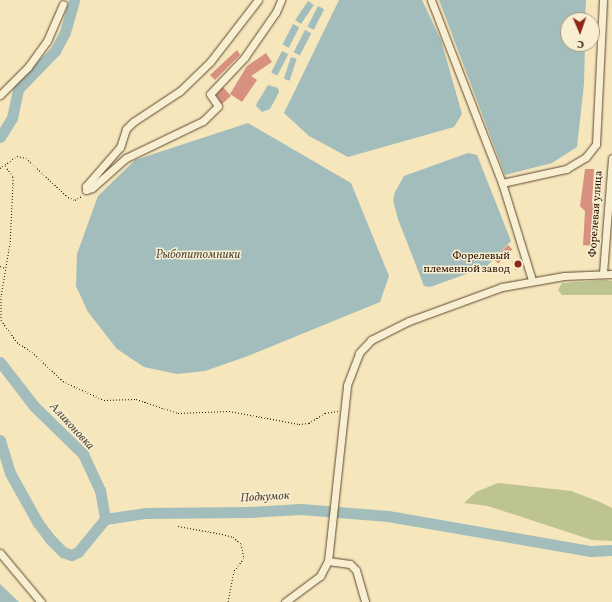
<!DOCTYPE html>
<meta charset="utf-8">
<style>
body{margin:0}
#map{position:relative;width:612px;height:602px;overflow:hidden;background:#f5e6bc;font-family:Vollkorn,serif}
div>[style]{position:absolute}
.green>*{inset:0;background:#bdc48f}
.water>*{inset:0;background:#a2bdbb;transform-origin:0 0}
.river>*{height:11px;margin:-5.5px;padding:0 5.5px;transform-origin:5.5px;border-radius:5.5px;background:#a2bdbb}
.building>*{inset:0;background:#d8917f;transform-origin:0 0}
.path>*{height:1px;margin-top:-0.5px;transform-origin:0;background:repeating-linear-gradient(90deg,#2f1200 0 1px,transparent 0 3px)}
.roads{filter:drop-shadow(0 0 1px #60472f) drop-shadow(0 0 1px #60472f)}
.minor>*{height:7px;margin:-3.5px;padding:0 3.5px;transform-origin:3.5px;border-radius:3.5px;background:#f8efd3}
.dots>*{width:11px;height:11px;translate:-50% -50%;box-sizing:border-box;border:2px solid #f8efd3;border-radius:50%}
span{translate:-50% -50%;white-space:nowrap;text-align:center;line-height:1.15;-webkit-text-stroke:3px #f8efd3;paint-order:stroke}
.street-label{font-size:11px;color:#2f1200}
.poi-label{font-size:11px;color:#2f1200}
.right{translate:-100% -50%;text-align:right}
.water-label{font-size:12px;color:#574e41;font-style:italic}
.north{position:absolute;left:560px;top:12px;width:40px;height:40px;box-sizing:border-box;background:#f8efd3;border:1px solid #a8977f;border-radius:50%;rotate:178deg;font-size:11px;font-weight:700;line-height:16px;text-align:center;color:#2f1200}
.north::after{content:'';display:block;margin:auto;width:14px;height:18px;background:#8f2418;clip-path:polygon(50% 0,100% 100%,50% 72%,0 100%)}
</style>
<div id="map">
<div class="green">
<div style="clip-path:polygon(605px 280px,612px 281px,612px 295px,562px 295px,558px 290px,562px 283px)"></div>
<div style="clip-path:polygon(498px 483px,571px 491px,600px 502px,612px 508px,612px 541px,592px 540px,488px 506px,464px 503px,476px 492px)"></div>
</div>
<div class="water">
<div style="clip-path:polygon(339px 0,422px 0,441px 40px,462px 114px,454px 127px,348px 157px,309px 136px,284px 113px)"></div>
<div style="clip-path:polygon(439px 0,586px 0,585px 20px,568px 20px,568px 44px,585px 44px,584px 84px,577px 147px,552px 163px,505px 175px)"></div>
<div style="left:308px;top:1px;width:7px;height:23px;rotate:34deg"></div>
<div style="left:318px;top:6px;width:7px;height:23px;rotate:27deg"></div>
<div style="left:293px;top:24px;width:7px;height:23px;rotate:27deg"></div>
<div style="left:305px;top:30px;width:7px;height:25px;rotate:27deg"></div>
<div style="left:282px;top:51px;width:7px;height:24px;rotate:27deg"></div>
<div style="left:291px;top:57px;width:6px;height:23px;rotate:18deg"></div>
<div style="clip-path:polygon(268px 85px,278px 88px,279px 92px,270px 109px,262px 112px,256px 106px,257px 103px)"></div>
<div style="clip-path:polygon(248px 123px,351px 183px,389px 276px,380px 302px,248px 356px,205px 371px,177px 374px,144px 367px,117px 349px,88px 312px,76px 286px,77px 254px,98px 196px,135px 160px)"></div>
<div style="clip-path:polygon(468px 153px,477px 155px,511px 241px,486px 267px,430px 287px,424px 286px,398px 219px,393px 200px,395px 192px,404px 176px)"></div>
<div style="clip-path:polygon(0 584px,19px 602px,0 602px)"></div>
</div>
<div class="river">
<div style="left:0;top:137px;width:22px;rotate:-58deg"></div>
<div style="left:12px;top:118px;width:30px;rotate:-78deg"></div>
<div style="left:18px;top:89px;width:53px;rotate:-45.8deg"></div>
<div style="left:55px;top:51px;width:21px;rotate:-62deg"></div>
<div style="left:65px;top:32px;width:33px;rotate:-74deg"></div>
<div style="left:0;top:362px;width:56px;rotate:52.3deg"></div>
<div style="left:34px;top:406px;width:69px;rotate:44.4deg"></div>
<div style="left:83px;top:454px;width:40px;rotate:65deg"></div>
<div style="left:100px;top:490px;width:29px;rotate:80deg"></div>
<div style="left:0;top:440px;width:34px;rotate:73deg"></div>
<div style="left:10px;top:473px;width:57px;rotate:60.8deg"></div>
<div style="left:38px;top:523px;width:21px;rotate:53deg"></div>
<div style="left:51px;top:540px;width:17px;rotate:45deg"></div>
<div style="left:63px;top:552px;width:9px;rotate:21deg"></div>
<div style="left:71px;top:555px;width:8px;rotate:-23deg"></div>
<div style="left:78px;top:552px;width:43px;rotate:-50.7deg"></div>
<div style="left:105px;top:519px;width:40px;rotate:-8.5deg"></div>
<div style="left:145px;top:513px;width:105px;rotate:-0.5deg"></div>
<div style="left:250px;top:512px;width:51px;rotate:-3.4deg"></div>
<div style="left:301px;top:509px;width:87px;rotate:4.6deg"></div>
<div style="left:388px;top:516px;width:206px;rotate:9.8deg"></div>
<div style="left:591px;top:551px;width:21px;rotate:-3deg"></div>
</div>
<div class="building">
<div style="clip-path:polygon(237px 50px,240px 55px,215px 80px,210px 75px)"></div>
<div style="clip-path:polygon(266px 53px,272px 62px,251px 76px,257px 80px,242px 102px,230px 94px,247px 66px)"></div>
<div style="clip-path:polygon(223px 87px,231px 96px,222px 104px,216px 95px)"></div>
<div style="clip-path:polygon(585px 169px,594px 169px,592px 202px,596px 207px,594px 209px,592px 246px,583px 245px,585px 211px,580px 206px)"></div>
<div style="left:508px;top:245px;width:6px;height:20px;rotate:45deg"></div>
<div style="left:520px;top:259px;width:9px;height:8px;rotate:72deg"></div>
</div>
<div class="path">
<div style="left:5px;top:166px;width:13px;rotate:51deg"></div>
<div style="left:13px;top:176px;width:8px;rotate:90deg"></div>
<div style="left:13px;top:184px;width:59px;rotate:92.9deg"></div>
<div style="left:10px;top:243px;width:54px;rotate:99.6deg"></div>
<div style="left:1px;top:296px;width:24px;rotate:90deg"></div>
<div style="left:1px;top:320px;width:27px;rotate:54deg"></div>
<div style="left:17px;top:342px;width:18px;rotate:34deg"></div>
<div style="left:32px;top:352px;width:42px;rotate:43.1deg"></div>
<div style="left:63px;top:381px;width:45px;rotate:24.9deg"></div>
<div style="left:104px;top:400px;width:32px;rotate:-2deg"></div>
<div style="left:136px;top:399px;width:44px;rotate:18.4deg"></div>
<div style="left:178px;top:413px;width:51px;rotate:-2.2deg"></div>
<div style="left:229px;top:411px;width:71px;rotate:10.5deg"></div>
<div style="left:299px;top:424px;width:10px;rotate:-6deg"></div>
<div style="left:309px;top:423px;width:19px;rotate:-32deg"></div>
<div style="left:325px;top:413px;width:13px;rotate:-9deg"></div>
<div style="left:0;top:168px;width:21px;rotate:-35deg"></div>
<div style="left:17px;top:156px;width:9px;rotate:13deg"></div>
<div style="left:26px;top:158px;width:57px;rotate:42.9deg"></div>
<div style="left:68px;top:197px;width:8px;rotate:23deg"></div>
<div style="left:75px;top:200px;width:8px;rotate:-30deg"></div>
<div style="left:0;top:266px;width:5px;rotate:22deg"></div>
<div style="left:178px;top:526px;width:45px;rotate:10.3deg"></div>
<div style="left:222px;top:534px;width:11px;rotate:15deg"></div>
<div style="left:233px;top:537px;width:11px;rotate:41deg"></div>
<div style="left:241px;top:544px;width:14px;rotate:78deg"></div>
<div style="left:244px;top:558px;width:16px;rotate:128deg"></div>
<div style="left:234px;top:571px;width:32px;rotate:101deg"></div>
</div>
<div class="roads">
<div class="minor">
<div style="left:258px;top:0;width:78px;rotate:127.7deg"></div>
<div style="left:210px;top:62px;width:42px;rotate:136deg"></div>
<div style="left:180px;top:91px;width:56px;rotate:146.6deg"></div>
<div style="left:133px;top:122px;width:10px;rotate:135deg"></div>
<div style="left:126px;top:129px;width:19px;rotate:108deg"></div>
<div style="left:120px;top:147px;width:52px;rotate:131.1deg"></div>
<div style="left:86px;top:186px;width:4px;rotate:90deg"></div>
<div style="left:86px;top:190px;width:6px;rotate:-18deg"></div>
<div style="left:92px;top:188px;width:45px;rotate:-41.4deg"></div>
<div style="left:126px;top:158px;width:85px;rotate:-25.7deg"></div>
<div style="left:203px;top:121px;width:21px;rotate:-45deg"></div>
<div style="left:218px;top:106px;width:14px;rotate:-124deg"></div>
<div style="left:210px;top:94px;width:50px;rotate:-46.6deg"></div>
<div style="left:244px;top:58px;width:56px;rotate:-55.2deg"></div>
<div style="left:276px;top:12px;width:13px;rotate:-67deg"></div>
<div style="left:431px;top:0;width:196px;rotate:68.8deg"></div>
<div style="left:0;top:95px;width:40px;rotate:-45deg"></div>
<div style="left:28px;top:67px;width:32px;rotate:-54deg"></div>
<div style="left:47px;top:41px;width:40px;rotate:-66.6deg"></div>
<div style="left:603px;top:273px;width:115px;rotate:-85.5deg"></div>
<div style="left:532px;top:280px;width:102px;rotate:-107.2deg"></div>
<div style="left:502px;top:183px;width:66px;rotate:-12.3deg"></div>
<div style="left:566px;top:169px;width:23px;rotate:-31deg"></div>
<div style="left:586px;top:157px;width:16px;rotate:-52deg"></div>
<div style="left:596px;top:144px;width:144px;rotate:-87.2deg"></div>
<div style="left:0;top:553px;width:64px;rotate:50.1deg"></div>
<div style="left:328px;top:561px;width:22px;rotate:8deg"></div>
<div style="left:350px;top:564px;width:8px;rotate:45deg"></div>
<div style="left:356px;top:570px;width:33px;rotate:74deg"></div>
<div style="left:285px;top:602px;width:44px;rotate:-36.6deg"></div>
<div style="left:320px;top:576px;width:17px;rotate:-62deg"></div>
<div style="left:328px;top:561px;width:177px;rotate:-83.8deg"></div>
<div style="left:347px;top:385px;width:34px;rotate:-69deg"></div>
<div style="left:359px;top:353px;width:18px;rotate:-47deg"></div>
<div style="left:371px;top:340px;width:42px;rotate:-26.6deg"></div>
<div style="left:409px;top:321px;width:99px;rotate:-20.1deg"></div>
<div style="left:502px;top:287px;width:63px;rotate:-10.1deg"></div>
<div style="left:564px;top:276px;width:48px;rotate:-2.4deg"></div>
</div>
</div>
<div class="dots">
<div style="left:518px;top:264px;background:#8f2418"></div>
</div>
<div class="street-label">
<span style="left:597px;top:214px;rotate:-86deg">Форелевая улица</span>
</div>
<div class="poi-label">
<span class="right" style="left:510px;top:264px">Форелевый<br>племенной завод</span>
</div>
<div class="water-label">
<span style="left:198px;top:256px">Рыбопитомники</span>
<span style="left:71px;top:427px;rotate:47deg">Аликоновка</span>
<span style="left:265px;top:498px;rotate:-3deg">Подкумок</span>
</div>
<div class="north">С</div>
</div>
